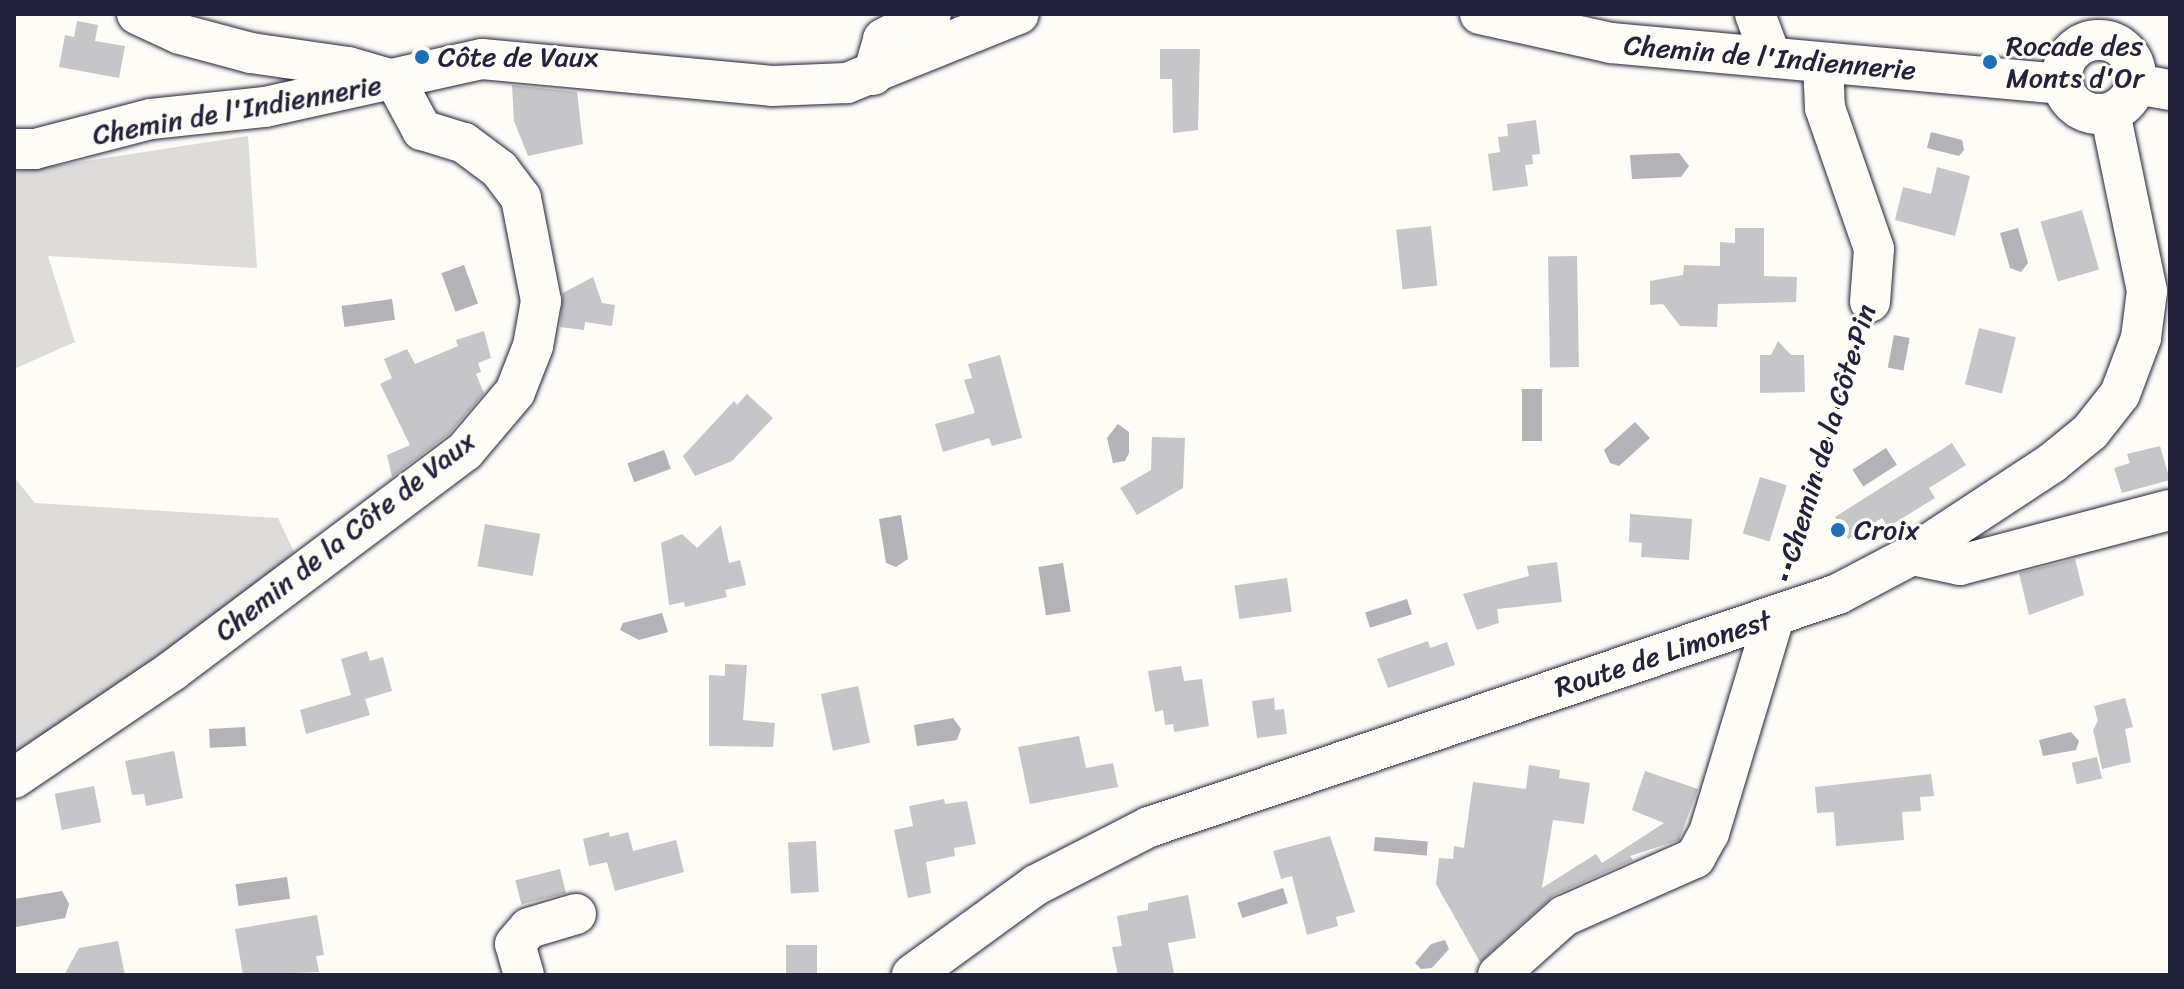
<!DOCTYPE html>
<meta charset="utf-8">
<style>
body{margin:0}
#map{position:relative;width:2184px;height:989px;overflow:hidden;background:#fdfcf7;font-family:Sriracha,sans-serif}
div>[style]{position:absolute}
.green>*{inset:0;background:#dddcdb}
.water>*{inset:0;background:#b2b2b7;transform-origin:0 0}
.building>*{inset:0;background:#c6c6c8;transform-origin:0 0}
.path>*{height:5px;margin-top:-2.5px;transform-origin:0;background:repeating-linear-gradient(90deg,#22223b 0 6px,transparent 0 12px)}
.roads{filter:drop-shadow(0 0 2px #22223b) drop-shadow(0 0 2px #22223b)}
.minor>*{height:40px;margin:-20px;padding:0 20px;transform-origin:20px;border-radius:20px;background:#fdfcf7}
.minor>.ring{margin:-20px;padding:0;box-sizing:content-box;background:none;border:40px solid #fdfcf7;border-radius:50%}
.dots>*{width:22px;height:22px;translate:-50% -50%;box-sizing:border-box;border:4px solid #fdfcf7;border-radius:50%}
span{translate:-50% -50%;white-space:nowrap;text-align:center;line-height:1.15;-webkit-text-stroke:6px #fdfcf7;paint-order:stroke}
.poi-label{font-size:28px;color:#22223b}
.left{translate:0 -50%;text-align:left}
.street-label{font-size:28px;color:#22223b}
.frame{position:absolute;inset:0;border:16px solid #22223b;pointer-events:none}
</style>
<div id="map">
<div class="green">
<div style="clip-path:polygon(248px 136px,257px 268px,48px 256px,75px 342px,14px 369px,14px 172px)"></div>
<div style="clip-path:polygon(14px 477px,35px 503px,278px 518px,295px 554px,14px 767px)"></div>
</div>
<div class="water">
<div style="clip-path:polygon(1931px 132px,1962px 140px,1964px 150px,1959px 156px,1927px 148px)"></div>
<div style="clip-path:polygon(1679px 153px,1689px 166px,1681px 177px,1632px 179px,1630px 155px)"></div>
<div style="clip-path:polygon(2018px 228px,2028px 263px,2021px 272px,2010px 268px,2000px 233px)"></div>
<div style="left:464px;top:265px;width:41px;height:24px;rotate:70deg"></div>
<div style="left:392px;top:299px;width:21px;height:51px;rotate:82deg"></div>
<div style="left:1894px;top:335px;width:16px;height:33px;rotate:11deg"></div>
<div style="left:1522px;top:389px;width:20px;height:52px"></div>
<div style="clip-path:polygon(1635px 422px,1650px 438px,1619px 466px,1610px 463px,1604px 450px)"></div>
<div style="clip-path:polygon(1118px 424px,1129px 432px,1129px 453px,1125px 461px,1113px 463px,1107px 438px)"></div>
<div style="left:1886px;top:448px;width:20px;height:40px;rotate:57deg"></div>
<div style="left:664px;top:450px;width:20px;height:39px;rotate:70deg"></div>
<div style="clip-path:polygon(901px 515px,908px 559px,896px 567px,886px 563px,879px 519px)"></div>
<div style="left:1063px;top:563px;width:49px;height:25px;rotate:81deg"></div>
<div style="left:1407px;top:599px;width:16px;height:44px;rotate:72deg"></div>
<div style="clip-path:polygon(662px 613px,668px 632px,639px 640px,620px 630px,623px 623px)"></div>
<div style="clip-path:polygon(953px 718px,961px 729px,957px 740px,917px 746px,914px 725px)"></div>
<div style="left:245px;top:727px;width:19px;height:36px;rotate:87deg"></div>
<div style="clip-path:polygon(2071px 732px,2079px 741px,2076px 750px,2043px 756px,2039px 740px)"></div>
<div style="left:1375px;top:837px;width:53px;height:14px;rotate:5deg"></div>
<div style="left:287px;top:877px;width:22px;height:52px;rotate:82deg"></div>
<div style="left:1283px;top:888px;width:16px;height:48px;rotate:72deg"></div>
<div style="clip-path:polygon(62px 891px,69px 904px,65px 918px,16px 927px,14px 899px)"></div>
<div style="clip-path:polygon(1445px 940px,1449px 949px,1432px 968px,1421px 969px,1415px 963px,1431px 944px)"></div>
</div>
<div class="building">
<div style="clip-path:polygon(77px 21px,98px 25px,95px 41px,125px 46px,119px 78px,59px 67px,65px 35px,74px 37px)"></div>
<div style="clip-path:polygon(1160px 49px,1200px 49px,1198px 130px,1173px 133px,1172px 79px,1160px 79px)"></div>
<div style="clip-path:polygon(512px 85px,577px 92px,583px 144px,528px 156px,514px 121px)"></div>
<div style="clip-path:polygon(1536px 120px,1540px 154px,1532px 155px,1533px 164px,1525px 165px,1528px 186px,1493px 191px,1488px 154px,1500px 152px,1498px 137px,1508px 136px,1507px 124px)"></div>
<div style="clip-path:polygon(1937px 167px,1970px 176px,1955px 236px,1895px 220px,1903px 187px,1931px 194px)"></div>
<div style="left:2082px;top:210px;width:62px;height:43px;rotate:74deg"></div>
<div style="left:1431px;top:226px;width:60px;height:35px;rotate:84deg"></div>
<div style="clip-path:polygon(1735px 228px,1764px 228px,1764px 276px,1797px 277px,1796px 302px,1718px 304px,1717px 327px,1680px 326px,1663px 304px,1650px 305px,1650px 281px,1683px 275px,1684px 265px,1720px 266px,1720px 242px,1735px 243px)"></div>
<div style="left:1577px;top:256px;width:111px;height:29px;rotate:89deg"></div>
<div style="clip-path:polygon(593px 277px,602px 303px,615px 305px,612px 326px,585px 322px,584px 330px,560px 327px,563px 293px)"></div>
<div style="left:1979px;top:328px;width:38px;height:58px;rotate:14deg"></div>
<div style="clip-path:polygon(484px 331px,491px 358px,478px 363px,481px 372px,476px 374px,484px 393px,449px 434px,392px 477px,387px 455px,410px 445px,380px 384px,392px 378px,384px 359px,407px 349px,415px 364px,458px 346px,456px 340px)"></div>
<div style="clip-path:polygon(1778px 341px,1791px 355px,1804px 355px,1805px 392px,1760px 393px,1760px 355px,1771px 355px)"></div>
<div style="clip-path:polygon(1000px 355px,1022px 438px,992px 446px,989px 438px,943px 452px,935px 424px,975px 413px,964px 380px,972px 378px,968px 364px)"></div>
<div style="clip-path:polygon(747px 394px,773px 418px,732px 461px,695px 476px,683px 456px,734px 401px,737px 405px)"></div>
<div style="clip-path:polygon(1152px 437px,1185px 438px,1183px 488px,1137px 515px,1120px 488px,1151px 470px)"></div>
<div style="clip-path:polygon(1952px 443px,1966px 465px,1929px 488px,1935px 498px,1888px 527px,1882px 518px,1848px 539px,1835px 517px)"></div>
<div style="clip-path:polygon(2160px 446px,2170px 480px,2122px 493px,2114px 468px,2130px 463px,2127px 454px)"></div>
<div style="left:1760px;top:477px;width:28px;height:59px;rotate:17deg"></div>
<div style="clip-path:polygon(1630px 514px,1692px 519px,1689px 560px,1641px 557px,1642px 543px,1629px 542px)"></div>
<div style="left:485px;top:524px;width:56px;height:43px;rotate:10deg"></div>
<div style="clip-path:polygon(721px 525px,729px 563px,740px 560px,746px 585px,725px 590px,727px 597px,685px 607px,684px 602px,669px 605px,661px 543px,682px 534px,697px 548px)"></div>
<div style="clip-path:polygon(2075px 559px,2084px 595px,2029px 615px,2019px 573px)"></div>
<div style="clip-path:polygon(1557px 562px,1562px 602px,1497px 609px,1499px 623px,1477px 630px,1463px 594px,1529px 576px,1527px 566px)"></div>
<div style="left:1287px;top:578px;width:34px;height:53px;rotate:82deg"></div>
<div style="clip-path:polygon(1428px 641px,1430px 648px,1447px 642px,1455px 665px,1388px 688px,1377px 659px)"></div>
<div style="clip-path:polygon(367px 651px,370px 661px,383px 657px,392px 691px,365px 699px,370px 715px,306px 734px,300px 710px,351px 695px,341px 659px)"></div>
<div style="clip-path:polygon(725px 664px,747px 665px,743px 720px,775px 723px,773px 747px,709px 746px,709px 675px,725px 676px)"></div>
<div style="clip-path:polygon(1181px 666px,1184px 681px,1202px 679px,1209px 726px,1174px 732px,1173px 724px,1165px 725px,1163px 710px,1155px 712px,1148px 671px)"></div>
<div style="left:858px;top:686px;width:58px;height:38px;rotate:78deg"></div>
<div style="clip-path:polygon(1274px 698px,1275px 710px,1284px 709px,1287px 734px,1257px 738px,1252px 701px)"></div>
<div style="clip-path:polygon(2125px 698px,2133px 727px,2125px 729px,2131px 762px,2102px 769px,2093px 730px,2098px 721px,2094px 706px)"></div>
<div style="clip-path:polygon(1079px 736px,1086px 768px,1113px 763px,1118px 787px,1030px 804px,1018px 747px)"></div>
<div style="clip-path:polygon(174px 751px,183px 798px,146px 806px,144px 794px,132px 795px,125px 761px)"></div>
<div style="left:2097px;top:757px;width:22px;height:26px;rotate:77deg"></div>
<div style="clip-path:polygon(1529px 765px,1560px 770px,1559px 778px,1590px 783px,1584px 824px,1553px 820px,1542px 888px,1596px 854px,1602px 863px,1664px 823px,1632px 810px,1645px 771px,1698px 789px,1679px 840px,1630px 856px,1633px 860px,1554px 895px,1480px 962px,1436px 884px,1439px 858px,1453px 859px,1454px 846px,1464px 848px,1473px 782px,1526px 789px)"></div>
<div style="clip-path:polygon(1931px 774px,1934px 796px,1920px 797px,1921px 811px,1902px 812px,1904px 840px,1836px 846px,1834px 812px,1817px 813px,1815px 787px)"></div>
<div style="left:94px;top:786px;width:37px;height:40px;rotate:79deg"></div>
<div style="clip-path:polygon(944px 799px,945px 804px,967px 801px,976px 844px,954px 848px,955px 856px,926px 862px,931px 893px,908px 898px,894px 830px,913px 826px,909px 806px)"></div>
<div style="clip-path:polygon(609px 832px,610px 837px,628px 832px,633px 851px,676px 840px,684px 872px,615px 891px,607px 862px,589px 866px,583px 839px)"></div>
<div style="clip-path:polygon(1330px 836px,1355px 912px,1336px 917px,1338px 926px,1307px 935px,1292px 876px,1281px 879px,1273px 851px)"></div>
<div style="left:816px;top:841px;width:51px;height:28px;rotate:87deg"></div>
<div style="left:560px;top:869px;width:25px;height:46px;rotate:76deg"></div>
<div style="clip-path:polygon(1188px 895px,1196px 938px,1168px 943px,1174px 973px,1118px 975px,1112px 947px,1122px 946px,1117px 916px,1148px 910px,1148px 903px)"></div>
<div style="clip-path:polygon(317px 915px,324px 955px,316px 956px,319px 972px,243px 975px,235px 929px)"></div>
<div style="clip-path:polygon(118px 941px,125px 975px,64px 975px,79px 948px)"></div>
<div style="left:817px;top:945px;width:30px;height:31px;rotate:90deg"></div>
</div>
<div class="path">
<div style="left:1784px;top:580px;width:262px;rotate:-72.7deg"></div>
</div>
<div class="roads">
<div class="minor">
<div style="left:137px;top:14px;width:47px;rotate:24.9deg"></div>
<div style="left:180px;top:34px;width:73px;rotate:15deg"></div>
<div style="left:251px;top:53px;width:98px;rotate:8.2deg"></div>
<div style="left:348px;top:67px;width:43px;rotate:16.3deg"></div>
<div style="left:1480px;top:14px;width:134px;rotate:12.5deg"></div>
<div style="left:1611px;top:43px;width:454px;rotate:5.2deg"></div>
<div style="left:1755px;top:14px;width:46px;rotate:69.6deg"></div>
<div class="ring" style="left:2062px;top:40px;width:34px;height:34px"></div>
<div style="left:1823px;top:63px;width:45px;rotate:87.5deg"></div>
<div style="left:1825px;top:108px;width:149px;rotate:70.8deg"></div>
<div style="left:1874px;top:249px;width:53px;rotate:94.3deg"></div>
<div style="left:873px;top:75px;width:37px;rotate:-74deg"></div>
<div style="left:883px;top:39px;width:54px;rotate:-27.5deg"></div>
<div style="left:2136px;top:84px;width:35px;rotate:10deg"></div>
<div style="left:14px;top:149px;width:21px"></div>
<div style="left:35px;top:149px;width:120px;rotate:-14.5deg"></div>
<div style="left:151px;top:119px;width:115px;rotate:-6deg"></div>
<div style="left:265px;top:107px;width:222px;rotate:-12.5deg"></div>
<div style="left:482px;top:59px;width:291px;rotate:5.3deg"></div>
<div style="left:772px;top:86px;width:75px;rotate:-2.3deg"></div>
<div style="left:847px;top:83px;width:185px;rotate:-21.9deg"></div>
<div style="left:1912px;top:555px;width:49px;rotate:11.8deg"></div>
<div style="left:1960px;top:565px;width:217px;rotate:-14.7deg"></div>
<div style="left:14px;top:778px;width:191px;rotate:-34.1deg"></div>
<div style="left:172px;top:671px;width:366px;rotate:-36.9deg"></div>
<div style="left:465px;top:451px;width:77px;rotate:-49.7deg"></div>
<div style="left:515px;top:392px;width:49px;rotate:-68.6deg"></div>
<div style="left:533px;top:346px;width:46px;rotate:-79.9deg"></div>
<div style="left:541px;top:301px;width:105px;rotate:-101deg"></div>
<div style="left:521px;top:198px;width:36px;rotate:-127deg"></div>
<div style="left:499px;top:169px;width:44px;rotate:-143.4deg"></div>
<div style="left:464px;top:143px;width:44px;rotate:-162.8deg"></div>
<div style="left:422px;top:130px;width:55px;rotate:-118.4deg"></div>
<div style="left:524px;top:975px;width:32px;rotate:-106deg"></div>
<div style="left:515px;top:944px;width:21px;rotate:-49deg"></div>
<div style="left:529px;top:928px;width:49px;rotate:-16.6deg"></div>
<div style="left:912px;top:975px;width:153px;rotate:-36deg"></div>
<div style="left:1036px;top:885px;width:127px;rotate:-27.2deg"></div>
<div style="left:1149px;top:827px;width:727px;rotate:-18.68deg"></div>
<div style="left:1838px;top:594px;width:84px;rotate:-27.8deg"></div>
<div style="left:1912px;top:555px;width:168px;rotate:-33.3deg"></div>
<div style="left:2052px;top:463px;width:49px;rotate:-39.2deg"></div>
<div style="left:2090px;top:432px;width:48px;rotate:-51.7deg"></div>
<div style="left:2120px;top:394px;width:60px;rotate:-69.4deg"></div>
<div style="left:2141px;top:338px;width:47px;rotate:-82.7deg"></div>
<div style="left:2147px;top:291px;width:182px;rotate:-101.7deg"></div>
<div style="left:1498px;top:975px;width:89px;rotate:-41.8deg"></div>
<div style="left:1564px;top:916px;width:143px;rotate:-23.9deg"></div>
<div style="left:1695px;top:858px;width:29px;rotate:-61deg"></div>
<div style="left:1709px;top:833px;width:225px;rotate:-73.2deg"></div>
</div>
</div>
<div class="dots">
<div style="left:422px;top:57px;background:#1f6fb2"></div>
<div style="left:1990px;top:62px;background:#1f6fb2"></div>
<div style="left:1838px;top:530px;background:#1f6fb2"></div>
</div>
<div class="poi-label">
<span class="left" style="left:2006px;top:62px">Rocade des<br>Monts d'Or</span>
<span class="left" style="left:438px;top:57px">Côte de Vaux</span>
<span class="left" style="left:1854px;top:530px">Croix</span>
</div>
<div class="street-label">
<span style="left:1770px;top:58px;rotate:5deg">Chemin de l'Indiennerie</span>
<span style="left:237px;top:110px;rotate:-10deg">Chemin de l'Indiennerie</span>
<span style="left:1828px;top:433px;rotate:-73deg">Chemin de la Côte Pin</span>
<span style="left:345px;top:536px;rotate:-38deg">Chemin de la Côte de Vaux</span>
<span style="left:1663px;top:654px;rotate:-18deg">Route de Limonest</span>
</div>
<div class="frame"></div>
</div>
